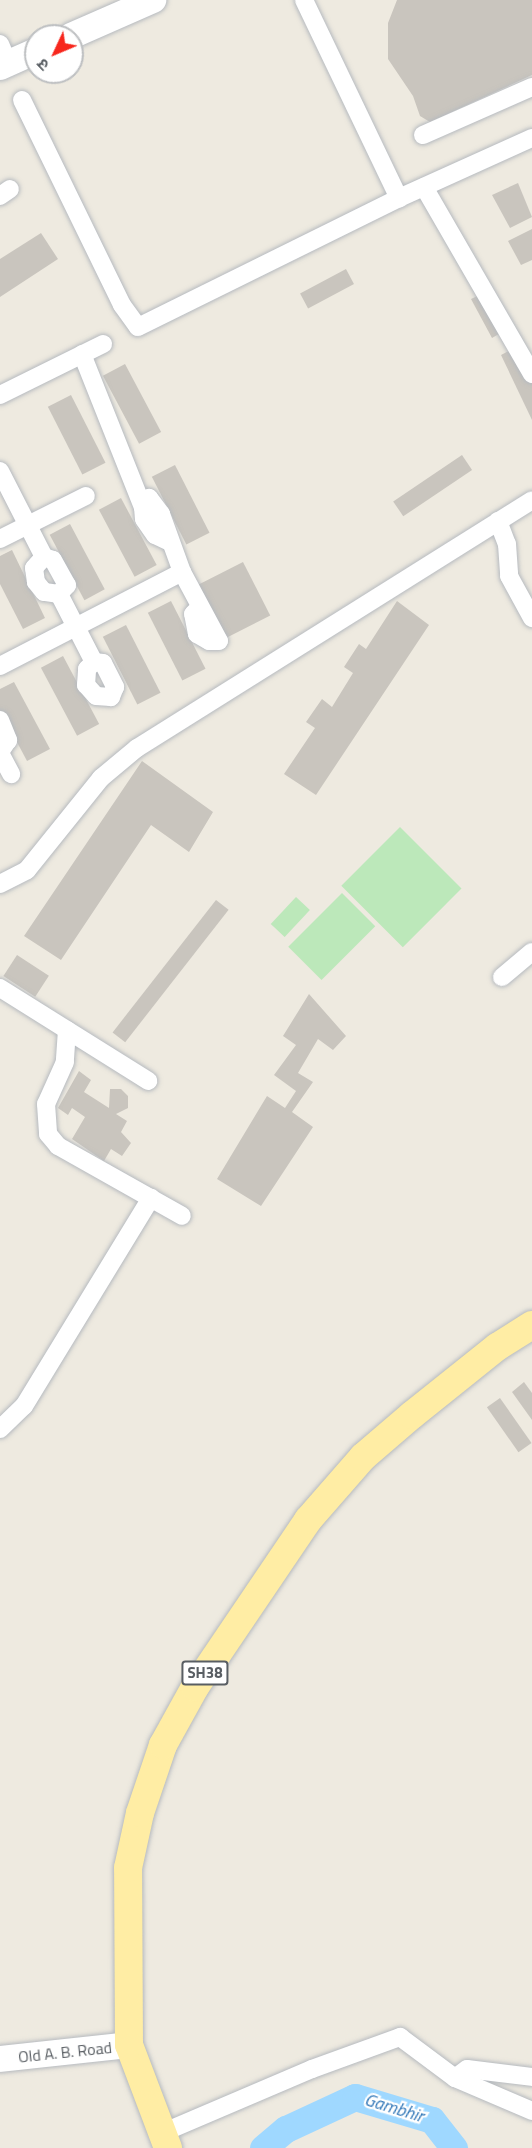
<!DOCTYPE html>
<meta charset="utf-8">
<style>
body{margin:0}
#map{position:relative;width:532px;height:2148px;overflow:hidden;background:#eeeae0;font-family:"Titillium Web","Noto Sans Devanagari",sans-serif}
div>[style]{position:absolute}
.green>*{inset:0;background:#bce8ba;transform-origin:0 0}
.river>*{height:27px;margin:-13.5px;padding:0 13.5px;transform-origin:13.5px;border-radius:13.5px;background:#9fd8ff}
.building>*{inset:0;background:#c9c5be;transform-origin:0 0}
.roads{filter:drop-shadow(0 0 2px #b6babf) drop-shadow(0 0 2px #b6babf)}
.street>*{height:18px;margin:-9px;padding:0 9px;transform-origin:9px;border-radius:9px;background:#fff}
.secondary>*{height:26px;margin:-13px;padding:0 13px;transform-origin:13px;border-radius:13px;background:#fff}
.primary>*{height:28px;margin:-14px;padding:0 14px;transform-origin:14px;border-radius:14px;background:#ffeda4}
span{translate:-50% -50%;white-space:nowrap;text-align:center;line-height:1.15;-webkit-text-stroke:4.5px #fff;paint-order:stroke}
.shield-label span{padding:2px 4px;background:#fff;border:2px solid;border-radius:4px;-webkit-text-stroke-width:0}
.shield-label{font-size:15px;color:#595e63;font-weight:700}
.street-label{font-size:16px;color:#595e63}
.water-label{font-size:18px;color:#3479b9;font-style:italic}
.north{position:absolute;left:24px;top:24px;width:60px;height:60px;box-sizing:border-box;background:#fff;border:2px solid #bdbfc1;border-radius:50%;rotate:226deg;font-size:16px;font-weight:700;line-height:24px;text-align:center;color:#595e63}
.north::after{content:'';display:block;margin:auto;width:21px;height:27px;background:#f7271d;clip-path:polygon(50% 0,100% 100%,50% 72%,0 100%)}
</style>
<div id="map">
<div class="green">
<div style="left:400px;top:827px;width:87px;height:83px;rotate:45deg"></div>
<div style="left:342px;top:893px;width:47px;height:76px;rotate:45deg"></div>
<div style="left:296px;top:897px;width:19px;height:37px;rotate:43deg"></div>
</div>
<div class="river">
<div style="left:263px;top:2148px;width:30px;rotate:-40deg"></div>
<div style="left:286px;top:2129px;width:76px;rotate:-24.9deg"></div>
<div style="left:355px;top:2097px;width:80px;rotate:16.6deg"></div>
<div style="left:432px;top:2120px;width:36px;rotate:52deg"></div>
</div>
<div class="building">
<div style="clip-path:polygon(397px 0,532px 0,532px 75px,430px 122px,420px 116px,413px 96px,388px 59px,388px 23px)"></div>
<div style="clip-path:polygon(518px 183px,532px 217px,510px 228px,492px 195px)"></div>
<div style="clip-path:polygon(532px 229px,532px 260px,521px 265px,508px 241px)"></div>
<div style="clip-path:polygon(41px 233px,58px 259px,0 297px,0 259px)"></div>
<div style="left:346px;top:269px;width:17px;height:52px;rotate:62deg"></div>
<div style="clip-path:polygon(486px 292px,504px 331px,492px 338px,471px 299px)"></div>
<div style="clip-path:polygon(514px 348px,532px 383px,532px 420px,501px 355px)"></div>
<div style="left:125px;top:364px;width:77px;height:25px;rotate:62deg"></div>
<div style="left:71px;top:395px;width:76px;height:26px;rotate:63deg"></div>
<div style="left:462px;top:455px;width:18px;height:83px;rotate:56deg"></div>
<div style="left:175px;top:465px;width:76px;height:26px;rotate:63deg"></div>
<div style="left:121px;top:498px;width:76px;height:25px;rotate:62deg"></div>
<div style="left:70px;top:524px;width:74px;height:23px;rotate:62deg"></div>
<div style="clip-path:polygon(12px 550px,45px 618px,23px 629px,0 584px,0 556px)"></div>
<div style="left:243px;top:562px;width:60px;height:53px;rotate:63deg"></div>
<div style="left:171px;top:601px;width:76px;height:26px;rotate:63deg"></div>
<div style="clip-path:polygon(397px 601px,429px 625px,316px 795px,284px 774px,315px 728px,306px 722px,322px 699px,332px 707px,353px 673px,344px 667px,359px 644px,366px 649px)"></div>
<div style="left:126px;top:625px;width:76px;height:26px;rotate:63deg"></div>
<div style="left:63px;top:656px;width:77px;height:25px;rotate:62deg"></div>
<div style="clip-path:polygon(14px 682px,50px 749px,27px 761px,0 710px,0 689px)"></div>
<div style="clip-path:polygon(142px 761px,213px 812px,189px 852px,151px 825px,61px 960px,24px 936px)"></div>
<div style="left:216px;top:900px;width:16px;height:168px;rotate:38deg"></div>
<div style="left:17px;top:955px;width:38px;height:25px;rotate:33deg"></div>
<div style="clip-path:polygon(309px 994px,346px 1036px,333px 1050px,318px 1039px,298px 1073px,313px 1082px,292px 1112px,313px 1127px,261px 1206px,217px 1179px,267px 1096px,285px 1108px,296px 1091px,274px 1075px,296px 1045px,283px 1036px)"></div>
<div style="clip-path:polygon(79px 1071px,91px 1080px,84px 1092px,109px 1108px,110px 1089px,121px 1089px,128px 1096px,128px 1108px,116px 1114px,127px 1121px,121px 1132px,131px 1143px,122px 1156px,111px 1149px,104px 1161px,72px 1139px,85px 1117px,72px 1108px,68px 1115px,58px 1108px)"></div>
<div style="clip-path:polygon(524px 1382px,532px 1393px,532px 1420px,512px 1392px)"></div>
<div style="left:500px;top:1398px;width:55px;height:16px;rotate:55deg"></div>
</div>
<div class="roads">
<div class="street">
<div style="left:304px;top:0;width:220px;rotate:64.4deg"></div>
<div style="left:399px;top:198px;width:146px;rotate:-24.3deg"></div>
<div style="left:0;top:44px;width:21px;rotate:67deg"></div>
<div style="left:22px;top:100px;width:228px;rotate:64deg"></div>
<div style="left:122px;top:305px;width:27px;rotate:54deg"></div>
<div style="left:138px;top:327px;width:291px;rotate:-26.3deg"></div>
<div style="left:423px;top:135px;width:119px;rotate:-23.8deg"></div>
<div style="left:424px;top:187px;width:216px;rotate:60deg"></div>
<div style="left:0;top:196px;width:12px;rotate:-35deg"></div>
<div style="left:82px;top:354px;width:165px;rotate:68.3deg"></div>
<div style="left:0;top:395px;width:115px;rotate:-26.3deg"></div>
<div style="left:0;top:471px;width:97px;rotate:62.9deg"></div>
<div style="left:44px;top:557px;width:9px;rotate:18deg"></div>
<div style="left:53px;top:560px;width:29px;rotate:61deg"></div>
<div style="left:67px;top:585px;width:12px;rotate:132deg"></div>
<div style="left:59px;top:594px;width:15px;rotate:-172deg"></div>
<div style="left:44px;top:592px;width:13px;rotate:-129deg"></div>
<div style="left:36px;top:582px;width:14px;rotate:-98deg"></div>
<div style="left:34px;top:568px;width:15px;rotate:-48deg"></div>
<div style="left:498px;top:521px;width:25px;rotate:69deg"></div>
<div style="left:507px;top:544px;width:32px;rotate:86deg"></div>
<div style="left:509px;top:576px;width:48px;rotate:61.3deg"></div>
<div style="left:0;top:539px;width:96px;rotate:-26.6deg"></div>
<div style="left:168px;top:541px;width:14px;rotate:-155deg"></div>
<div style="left:155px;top:535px;width:19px;rotate:-125deg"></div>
<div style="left:144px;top:519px;width:12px;rotate:-95deg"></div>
<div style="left:143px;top:507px;width:11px;rotate:-56deg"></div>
<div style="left:149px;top:498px;width:20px;rotate:53deg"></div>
<div style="left:161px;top:514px;width:62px;rotate:70.1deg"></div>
<div style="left:182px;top:572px;width:78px;rotate:61.8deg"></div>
<div style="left:219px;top:641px;width:10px;rotate:180deg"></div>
<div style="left:209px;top:641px;width:14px;rotate:-150deg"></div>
<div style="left:197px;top:634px;width:20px;rotate:-101deg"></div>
<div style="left:193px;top:614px;width:10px;rotate:-45deg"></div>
<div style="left:59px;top:594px;width:76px;rotate:62.8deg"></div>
<div style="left:94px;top:662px;width:9px;rotate:6deg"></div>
<div style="left:103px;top:663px;width:27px;rotate:63deg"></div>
<div style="left:115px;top:687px;width:11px;rotate:112deg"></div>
<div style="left:111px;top:697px;width:15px;rotate:-176deg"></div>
<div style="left:96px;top:696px;width:15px;rotate:-132deg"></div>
<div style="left:86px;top:685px;width:16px;rotate:-86deg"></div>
<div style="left:87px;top:669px;width:10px;rotate:-45deg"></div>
<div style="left:0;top:666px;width:205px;rotate:-27.3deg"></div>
<div style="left:0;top:720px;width:22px;rotate:68deg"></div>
<div style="left:8px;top:740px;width:14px;rotate:124deg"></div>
<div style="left:0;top:753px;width:24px;rotate:62deg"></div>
<div style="left:0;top:884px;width:30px;rotate:-27deg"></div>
<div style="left:27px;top:870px;width:118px;rotate:-51.2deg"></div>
<div style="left:101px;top:778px;width:47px;rotate:-39.8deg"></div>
<div style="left:137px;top:748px;width:466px;rotate:-32.1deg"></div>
<div style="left:502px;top:977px;width:39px;rotate:-40deg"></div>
<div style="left:0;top:988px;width:175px;rotate:32.1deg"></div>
<div style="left:67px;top:1030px;width:32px;rotate:94deg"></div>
<div style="left:65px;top:1062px;width:46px;rotate:114.3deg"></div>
<div style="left:46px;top:1104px;width:30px;rotate:86deg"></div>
<div style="left:48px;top:1134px;width:16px;rotate:50deg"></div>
<div style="left:58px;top:1146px;width:142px;rotate:29.4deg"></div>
<div style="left:0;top:1429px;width:33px;rotate:-44deg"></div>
<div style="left:24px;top:1406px;width:244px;rotate:-58.6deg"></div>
<div style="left:455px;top:2078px;width:15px;rotate:-37deg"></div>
<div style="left:467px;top:2069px;width:65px;rotate:7deg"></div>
<div style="left:162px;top:2133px;width:163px;rotate:-23.1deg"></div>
<div style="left:312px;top:2069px;width:94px;rotate:-20deg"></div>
<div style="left:400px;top:2037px;width:69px;rotate:36.7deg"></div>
<div style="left:455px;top:2078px;width:84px;rotate:23.2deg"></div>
</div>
<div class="secondary">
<div style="left:71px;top:36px;width:90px;rotate:-23.7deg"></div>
<div style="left:0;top:67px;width:39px;rotate:-24deg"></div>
<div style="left:0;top:2059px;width:130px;rotate:-6.2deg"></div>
</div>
<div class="primary">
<div style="left:168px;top:2148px;width:110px;rotate:-110.7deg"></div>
<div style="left:129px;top:2045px;width:177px;rotate:-90.3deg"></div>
<div style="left:128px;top:1868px;width:56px;rotate:-77.7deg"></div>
<div style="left:140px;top:1813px;width:72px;rotate:-71.3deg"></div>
<div style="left:163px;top:1745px;width:66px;rotate:-61.1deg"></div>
<div style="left:195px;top:1687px;width:202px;rotate:-55.9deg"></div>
<div style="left:308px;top:1520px;width:84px;rotate:-48.9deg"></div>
<div style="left:363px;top:1457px;width:65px;rotate:-40.6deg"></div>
<div style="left:412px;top:1415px;width:109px;rotate:-38.7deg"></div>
<div style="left:497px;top:1347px;width:41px;rotate:-32.2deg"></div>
</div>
</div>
<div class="shield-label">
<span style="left:205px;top:1673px">SH38</span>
</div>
<div class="street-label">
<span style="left:65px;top:2052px;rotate:-6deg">Old A. B. Road</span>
</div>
<div class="water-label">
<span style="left:394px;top:2108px;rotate:17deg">Gambhir</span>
</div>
<div class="north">उ</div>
</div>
